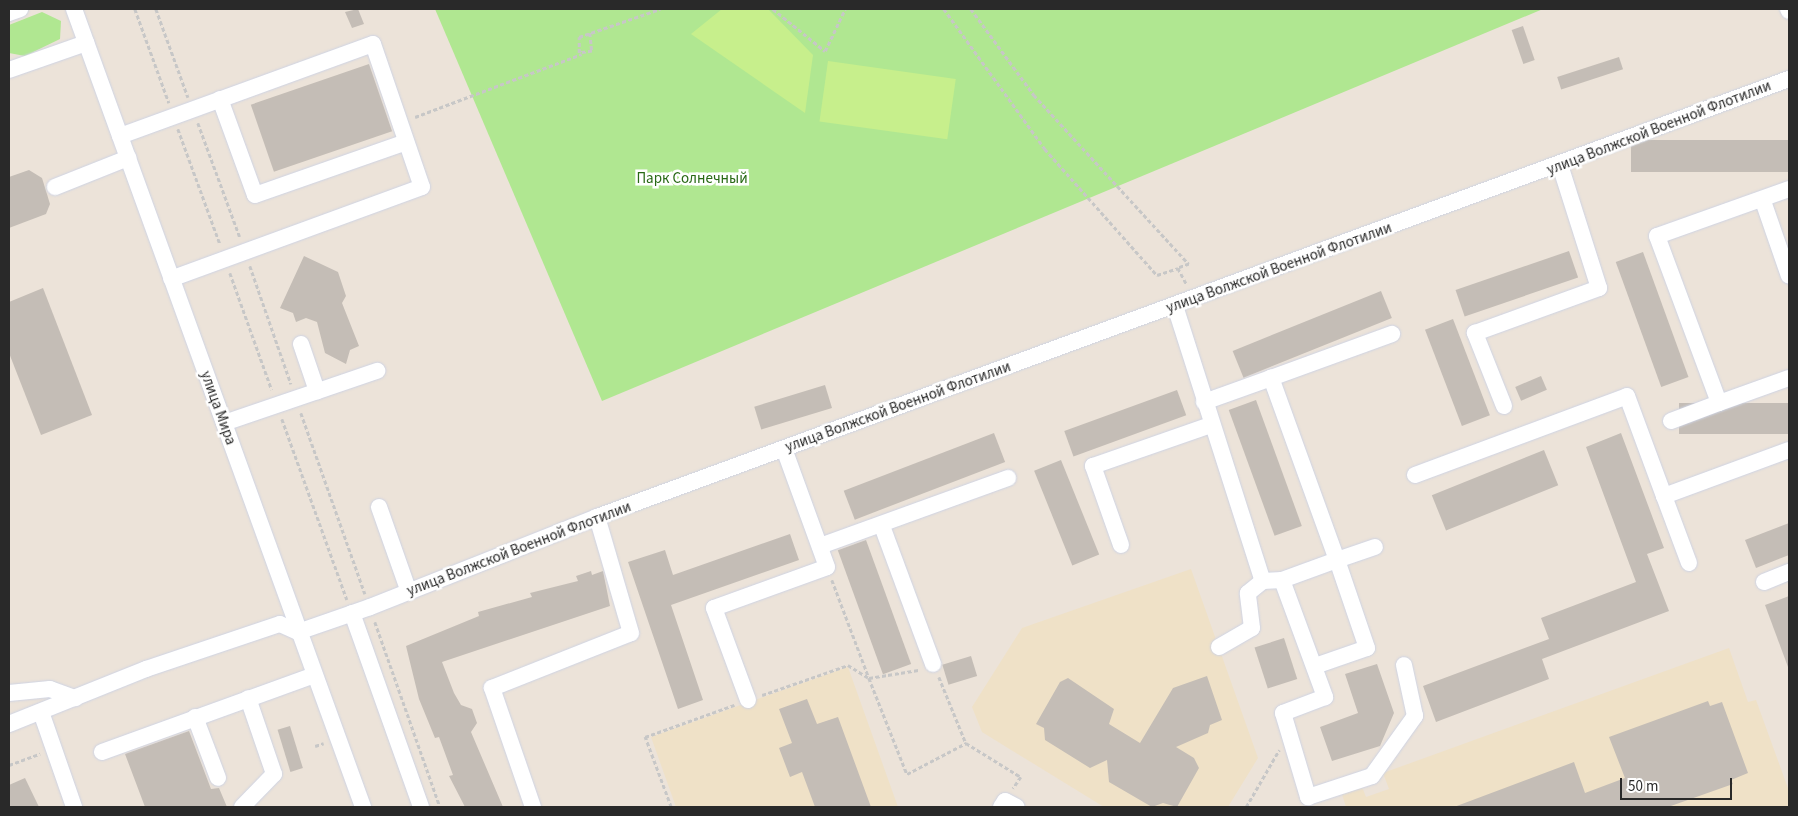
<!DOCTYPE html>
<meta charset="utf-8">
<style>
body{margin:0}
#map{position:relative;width:1798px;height:816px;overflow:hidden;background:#ece3d9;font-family:"Source Sans 3",sans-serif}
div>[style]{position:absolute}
.education>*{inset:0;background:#efe1c7}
.green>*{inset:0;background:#b0e791}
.pitch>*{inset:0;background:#c7ef8c;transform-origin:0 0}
.building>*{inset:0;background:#c4bdb6;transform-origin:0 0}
.path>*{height:2.5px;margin-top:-1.25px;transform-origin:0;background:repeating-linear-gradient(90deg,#c7c7c7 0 4px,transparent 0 6.5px)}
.roads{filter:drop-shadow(0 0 1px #ced3e3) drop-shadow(0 0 1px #ced3e3)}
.minor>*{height:16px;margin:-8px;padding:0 8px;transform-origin:8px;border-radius:8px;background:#fff}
span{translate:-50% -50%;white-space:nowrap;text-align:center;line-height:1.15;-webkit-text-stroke:5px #fff;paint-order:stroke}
.street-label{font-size:15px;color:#292929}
.park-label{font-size:15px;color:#286915}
.frame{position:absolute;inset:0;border:10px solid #292929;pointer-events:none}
.scale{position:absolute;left:1620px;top:778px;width:112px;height:22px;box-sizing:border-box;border:2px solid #292929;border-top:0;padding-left:6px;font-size:15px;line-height:18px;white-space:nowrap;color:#292929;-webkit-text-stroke:4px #fff;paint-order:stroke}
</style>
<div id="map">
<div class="education">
<div style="clip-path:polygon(1191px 569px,1258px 758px,1228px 807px,1104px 807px,982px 732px,972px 707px,1022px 628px)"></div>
<div style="clip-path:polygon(1729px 648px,1748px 702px,1756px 700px,1789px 791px,1789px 807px,1346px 807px,1342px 794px,1362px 787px,1366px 797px,1389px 789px,1383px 773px)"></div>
<div style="clip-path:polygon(848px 667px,898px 807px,676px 807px,651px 737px)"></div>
</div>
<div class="green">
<div style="clip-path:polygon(435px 9px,1543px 9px,602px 401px)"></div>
<div style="clip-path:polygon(42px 12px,61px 21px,60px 39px,25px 56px,9px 53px,9px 25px)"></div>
</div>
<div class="pitch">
<div style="clip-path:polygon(722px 9px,768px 9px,813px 55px,805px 113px,691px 34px)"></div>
<div style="left:828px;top:61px;width:129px;height:61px;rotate:8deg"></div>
</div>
<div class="building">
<div style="clip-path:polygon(358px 9px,364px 24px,352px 28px,345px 12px)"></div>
<div style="left:1523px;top:26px;width:36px;height:12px;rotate:71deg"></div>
<div style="left:1619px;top:57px;width:13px;height:65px;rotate:72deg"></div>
<div style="left:369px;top:64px;width:71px;height:125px;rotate:71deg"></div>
<div style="left:1789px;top:140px;width:32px;height:158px;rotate:90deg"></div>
<div style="clip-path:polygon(29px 170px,42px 178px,50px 204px,46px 214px,9px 228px,9px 177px)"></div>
<div style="left:1569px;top:251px;width:28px;height:120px;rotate:71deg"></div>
<div style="left:1643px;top:252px;width:133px;height:29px;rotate:70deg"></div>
<div style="clip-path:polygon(304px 256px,338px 272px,346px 296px,342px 303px,359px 346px,350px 350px,346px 364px,325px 353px,317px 322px,306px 318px,296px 322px,293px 313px,280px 308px)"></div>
<div style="clip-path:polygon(43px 288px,92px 415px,41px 435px,9px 353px,9px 302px)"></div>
<div style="left:1381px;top:291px;width:29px;height:160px;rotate:68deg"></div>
<div style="left:1453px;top:319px;width:103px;height:30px;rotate:69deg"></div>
<div style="left:1541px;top:376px;width:15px;height:28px;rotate:67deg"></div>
<div style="left:825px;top:385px;width:24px;height:74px;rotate:73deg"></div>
<div style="left:1177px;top:390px;width:27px;height:120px;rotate:70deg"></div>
<div style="left:1256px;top:400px;width:134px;height:29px;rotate:70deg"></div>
<div style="left:1789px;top:403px;width:31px;height:110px;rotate:90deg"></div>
<div style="left:994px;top:433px;width:31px;height:161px;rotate:69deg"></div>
<div style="clip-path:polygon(1621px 433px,1664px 548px,1647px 554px,1669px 611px,1542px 659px,1549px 679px,1436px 722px,1423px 686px,1549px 639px,1541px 618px,1636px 582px,1586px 447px)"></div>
<div style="left:1544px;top:450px;width:38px;height:121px;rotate:68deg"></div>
<div style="left:1061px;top:460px;width:102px;height:29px;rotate:68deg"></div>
<div style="clip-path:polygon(1789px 523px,1789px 555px,1756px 568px,1745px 540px)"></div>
<div style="clip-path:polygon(790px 534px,799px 560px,671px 605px,703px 700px,678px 709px,628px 562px,665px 550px,673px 575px)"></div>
<div style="left:866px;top:540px;width:132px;height:30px;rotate:70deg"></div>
<div style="clip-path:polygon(591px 571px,592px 575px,603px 571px,610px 606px,442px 662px,454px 693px,461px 705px,472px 709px,477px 723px,471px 732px,503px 807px,465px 807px,449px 776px,453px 775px,439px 737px,435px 738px,419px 699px,406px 646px,479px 616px,478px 612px,532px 597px,530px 593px,578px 581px,576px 576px)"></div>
<div style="clip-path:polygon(1789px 596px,1789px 667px,1788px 667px,1765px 605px)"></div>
<div style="left:1284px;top:638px;width:43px;height:31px;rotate:72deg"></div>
<div style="left:971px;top:656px;width:21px;height:30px;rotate:73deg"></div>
<div style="clip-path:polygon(1377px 664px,1394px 713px,1380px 746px,1332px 761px,1320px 727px,1358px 713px,1345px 674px)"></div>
<div style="clip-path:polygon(1207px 676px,1222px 720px,1210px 725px,1208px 733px,1176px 747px,1194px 758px,1199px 768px,1177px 807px,1163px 803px,1152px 807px,1109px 782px,1107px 760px,1090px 768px,1045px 740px,1044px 728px,1036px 724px,1060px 682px,1068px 678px,1114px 709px,1109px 724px,1140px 743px,1173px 688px)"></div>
<div style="clip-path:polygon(807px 699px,817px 724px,838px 717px,871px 807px,815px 807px,802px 772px,790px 777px,779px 748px,792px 743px,779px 709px)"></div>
<div style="clip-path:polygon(1708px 701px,1710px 706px,1722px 702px,1748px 773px,1731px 780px,1733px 784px,1668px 807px,1454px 807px,1574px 762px,1585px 793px,1625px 778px,1609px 737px)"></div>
<div style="left:290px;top:726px;width:44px;height:13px;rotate:73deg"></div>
<div style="clip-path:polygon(189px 731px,211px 789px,219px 788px,227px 807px,145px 807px,125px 754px)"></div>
<div style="clip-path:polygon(25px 778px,39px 807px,9px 807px,9px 785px)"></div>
</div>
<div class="path">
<div style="left:135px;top:9px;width:100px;rotate:70.1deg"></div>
<div style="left:156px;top:9px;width:94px;rotate:70deg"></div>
<div style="left:773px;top:9px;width:67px;rotate:38.9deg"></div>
<div style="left:825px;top:51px;width:47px;rotate:-64.5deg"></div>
<div style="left:944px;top:9px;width:173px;rotate:54.2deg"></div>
<div style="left:1045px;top:149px;width:169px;rotate:48.4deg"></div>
<div style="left:1157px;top:275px;width:22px;rotate:-18deg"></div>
<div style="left:971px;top:9px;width:107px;rotate:53.8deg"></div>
<div style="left:1034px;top:95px;width:229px;rotate:47.5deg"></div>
<div style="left:1189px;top:264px;width:12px;rotate:160deg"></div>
<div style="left:1178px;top:268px;width:19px;rotate:62deg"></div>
<div style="left:590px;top:33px;width:18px;rotate:84deg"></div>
<div style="left:592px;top:51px;width:13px;rotate:171deg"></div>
<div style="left:579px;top:53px;width:16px;rotate:-90deg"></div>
<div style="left:579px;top:37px;width:86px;rotate:-19.1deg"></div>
<div style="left:415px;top:117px;width:178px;rotate:-20.7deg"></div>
<div style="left:198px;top:123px;width:121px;rotate:69.8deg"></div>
<div style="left:178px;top:129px;width:122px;rotate:69.9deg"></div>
<div style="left:250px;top:266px;width:125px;rotate:70.8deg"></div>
<div style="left:230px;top:273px;width:124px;rotate:70.3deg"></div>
<div style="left:301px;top:413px;width:192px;rotate:70.5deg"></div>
<div style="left:282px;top:419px;width:192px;rotate:70.2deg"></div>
<div style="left:832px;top:580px;width:105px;rotate:69.3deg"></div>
<div style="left:869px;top:678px;width:50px;rotate:-9.3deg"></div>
<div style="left:375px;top:622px;width:196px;rotate:70.6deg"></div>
<div style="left:939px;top:677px;width:71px;rotate:67.8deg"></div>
<div style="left:762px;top:695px;width:91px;rotate:-19.2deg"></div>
<div style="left:848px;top:665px;width:25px;rotate:32deg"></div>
<div style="left:869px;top:678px;width:103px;rotate:68.4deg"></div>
<div style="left:907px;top:774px;width:67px;rotate:-27.7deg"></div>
<div style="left:966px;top:743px;width:65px;rotate:31.7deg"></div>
<div style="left:1021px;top:777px;width:14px;rotate:124deg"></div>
<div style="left:315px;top:746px;width:9px;rotate:-18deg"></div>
<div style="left:9px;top:765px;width:33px;rotate:-20deg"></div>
<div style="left:671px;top:807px;width:75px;rotate:-110.4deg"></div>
<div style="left:645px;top:737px;width:95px;rotate:-19.8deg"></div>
<div style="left:1246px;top:807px;width:66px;rotate:-59.9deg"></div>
</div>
<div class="roads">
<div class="minor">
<div style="left:74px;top:9px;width:849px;rotate:70.09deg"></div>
<div style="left:1788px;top:9px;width:2px;rotate:63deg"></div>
<div style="left:9px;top:13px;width:12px;rotate:-20deg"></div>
<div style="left:9px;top:70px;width:82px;rotate:-19.3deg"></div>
<div style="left:220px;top:99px;width:102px;rotate:70deg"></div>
<div style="left:255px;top:195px;width:160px;rotate:-19.3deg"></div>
<div style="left:120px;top:136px;width:269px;rotate:-20deg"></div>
<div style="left:373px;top:44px;width:151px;rotate:71.1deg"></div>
<div style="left:422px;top:187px;width:267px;rotate:159.9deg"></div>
<div style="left:55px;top:187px;width:79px;rotate:-21.7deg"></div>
<div style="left:1789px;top:189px;width:140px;rotate:160.4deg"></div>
<div style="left:1657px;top:236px;width:178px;rotate:69.6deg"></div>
<div style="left:1719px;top:403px;width:74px;rotate:-19.7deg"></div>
<div style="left:1763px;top:201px;width:79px;rotate:70.9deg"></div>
<div style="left:1175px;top:306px;width:289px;rotate:72.3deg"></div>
<div style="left:1263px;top:581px;width:19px;rotate:-3deg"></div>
<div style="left:1282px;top:580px;width:59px;rotate:-20deg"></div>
<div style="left:1337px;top:560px;width:194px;rotate:-109.9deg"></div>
<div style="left:1271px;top:378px;width:129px;rotate:-20deg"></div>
<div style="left:301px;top:344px;width:50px;rotate:71.2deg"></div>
<div style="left:1204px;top:402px;width:71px;rotate:-19.7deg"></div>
<div style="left:1504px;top:406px;width:79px;rotate:-111.7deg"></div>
<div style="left:1475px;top:333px;width:132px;rotate:-19.9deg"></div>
<div style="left:1599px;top:288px;width:129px;rotate:-107.6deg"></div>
<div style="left:1671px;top:421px;width:51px;rotate:-20.6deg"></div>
<div style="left:224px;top:423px;width:162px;rotate:-18.8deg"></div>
<div style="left:1415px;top:475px;width:226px;rotate:-20.4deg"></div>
<div style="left:1627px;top:396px;width:107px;rotate:69.7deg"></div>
<div style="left:379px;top:507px;width:90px;rotate:70.6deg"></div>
<div style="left:882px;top:526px;width:147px;rotate:69.7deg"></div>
<div style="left:1121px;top:545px;width:84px;rotate:-109.5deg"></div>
<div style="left:1093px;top:466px;width:125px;rotate:-19.2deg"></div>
<div style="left:820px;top:546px;width:200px;rotate:-19.9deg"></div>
<div style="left:1689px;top:563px;width:72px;rotate:-110.5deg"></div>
<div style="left:1664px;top:496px;width:133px;rotate:-20.2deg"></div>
<div style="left:1282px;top:580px;width:125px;rotate:69.8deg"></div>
<div style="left:1325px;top:697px;width:45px;rotate:159.1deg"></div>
<div style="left:1283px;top:713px;width:88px;rotate:73.4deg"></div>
<div style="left:1308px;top:797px;width:67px;rotate:-18.2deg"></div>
<div style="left:1372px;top:776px;width:74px;rotate:-54.4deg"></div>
<div style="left:1415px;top:716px;width:52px;rotate:-102.2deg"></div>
<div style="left:1764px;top:582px;width:27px;rotate:-22deg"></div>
<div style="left:352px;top:613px;width:206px;rotate:70.4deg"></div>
<div style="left:1219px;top:647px;width:38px;rotate:-30deg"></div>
<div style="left:1252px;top:628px;width:35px;rotate:-97deg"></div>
<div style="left:1248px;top:593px;width:19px;rotate:-39deg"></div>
<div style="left:1315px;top:666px;width:55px;rotate:-19.1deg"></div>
<div style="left:1367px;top:648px;width:93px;rotate:-108.8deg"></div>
<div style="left:1337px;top:560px;width:40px;rotate:-18.9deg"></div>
<div style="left:9px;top:693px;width:41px;rotate:-5.6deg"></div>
<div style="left:50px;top:689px;width:27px;rotate:20deg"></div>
<div style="left:748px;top:700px;width:98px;rotate:-110.3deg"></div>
<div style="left:714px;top:608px;width:120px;rotate:-19.9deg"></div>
<div style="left:827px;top:567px;width:126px;rotate:-110deg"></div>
<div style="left:41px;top:712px;width:101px;rotate:70.8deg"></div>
<div style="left:195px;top:717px;width:65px;rotate:69.3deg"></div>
<div style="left:9px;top:724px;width:148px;rotate:-21.9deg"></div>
<div style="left:146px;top:669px;width:141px;rotate:-18.6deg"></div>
<div style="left:280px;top:624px;width:20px;rotate:24deg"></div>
<div style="left:298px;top:632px;width:76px;rotate:-19.1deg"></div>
<div style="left:370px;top:607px;width:244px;rotate:-21.6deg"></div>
<div style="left:597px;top:517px;width:1270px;rotate:-20.18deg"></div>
<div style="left:102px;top:752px;width:226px;rotate:-19.9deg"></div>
<div style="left:242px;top:807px;width:46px;rotate:-45.9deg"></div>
<div style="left:274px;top:774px;width:80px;rotate:-108.9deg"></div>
<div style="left:533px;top:807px;width:126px;rotate:-109deg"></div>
<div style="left:492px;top:688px;width:149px;rotate:-21.6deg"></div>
<div style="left:631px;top:633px;width:121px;rotate:-106.3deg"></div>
<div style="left:1001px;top:807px;width:7px;rotate:-56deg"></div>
<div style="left:1005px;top:801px;width:13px;rotate:27deg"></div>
</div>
</div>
<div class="street-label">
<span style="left:1659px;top:128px;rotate:-21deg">улица Волжской Военной Флотилии</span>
<span style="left:1279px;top:268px;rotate:-20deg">улица Волжской Военной Флотилии</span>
<span style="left:898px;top:407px;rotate:-20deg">улица Волжской Военной Флотилии</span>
<span style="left:218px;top:408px;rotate:70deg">улица Мира</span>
<span style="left:519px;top:549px;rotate:-21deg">улица Волжской Военной Флотилии</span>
</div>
<div class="park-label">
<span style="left:692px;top:179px">Парк Солнечный</span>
</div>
<div class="frame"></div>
<div class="scale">50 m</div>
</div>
